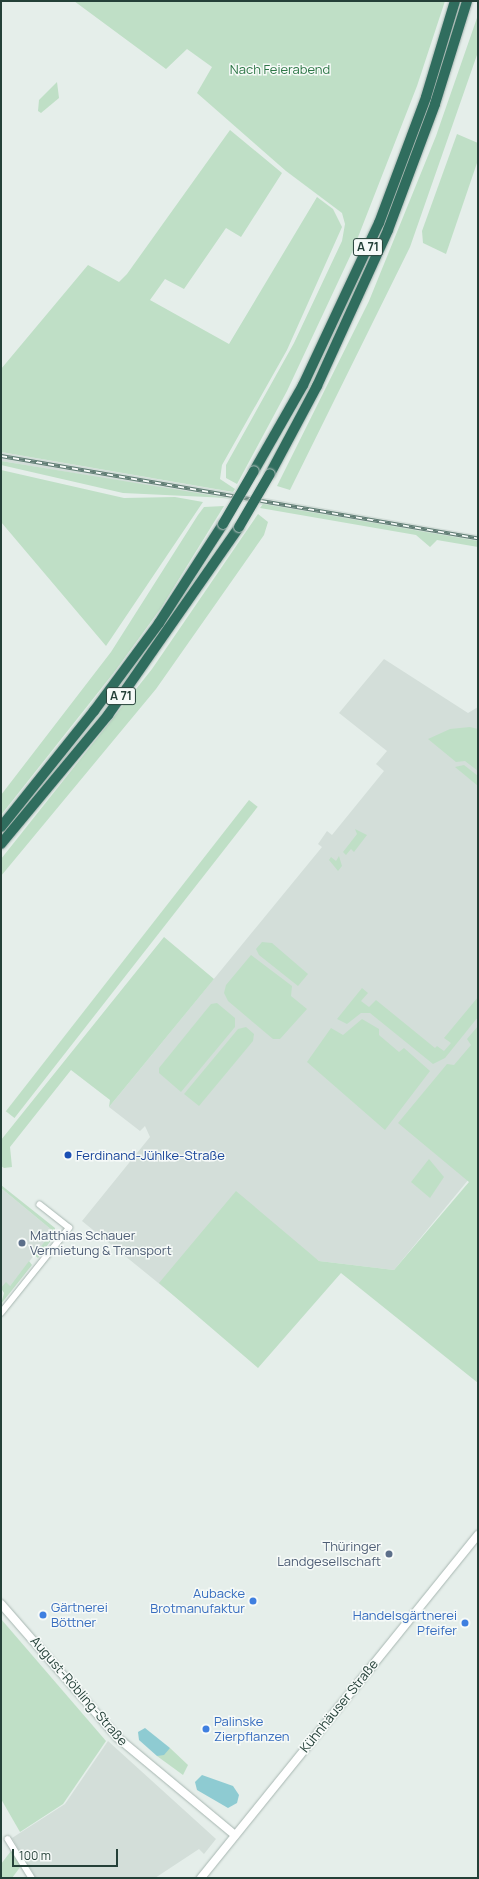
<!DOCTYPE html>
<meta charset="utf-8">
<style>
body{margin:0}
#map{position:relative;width:479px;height:1879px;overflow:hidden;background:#e5eeea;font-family:Manrope,sans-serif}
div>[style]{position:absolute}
.built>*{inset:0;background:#d3ded9}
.green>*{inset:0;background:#bfdfc6;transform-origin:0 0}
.water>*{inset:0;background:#8ecbd2}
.roads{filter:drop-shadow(0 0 1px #a7b6b1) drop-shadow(0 0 1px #a7b6b1)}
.street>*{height:5.5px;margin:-2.75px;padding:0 2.75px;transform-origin:2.75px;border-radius:2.75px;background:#fff}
.secondary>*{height:8px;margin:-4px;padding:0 4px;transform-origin:4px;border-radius:4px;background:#fff}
.highway>*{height:10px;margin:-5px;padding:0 5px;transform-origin:5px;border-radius:5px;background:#306d5e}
.rail>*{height:3.5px;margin-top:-1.75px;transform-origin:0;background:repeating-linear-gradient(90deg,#f6faf8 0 6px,#5f7c73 0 12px);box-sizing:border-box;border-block:1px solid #5f7c73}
.bridges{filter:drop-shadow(0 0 1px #c2cac7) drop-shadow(0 0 1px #c2cac7)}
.highway-bridge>*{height:10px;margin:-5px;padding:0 5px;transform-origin:5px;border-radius:5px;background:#306d5e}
.dots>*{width:11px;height:11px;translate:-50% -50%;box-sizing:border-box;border:2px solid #f6faf8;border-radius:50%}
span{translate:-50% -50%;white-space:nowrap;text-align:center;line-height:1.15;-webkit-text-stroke:3px #f6faf8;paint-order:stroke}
.shield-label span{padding:1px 3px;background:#f6faf8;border:1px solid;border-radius:3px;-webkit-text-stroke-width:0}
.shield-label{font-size:12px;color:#244038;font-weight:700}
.park-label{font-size:13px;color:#2e7747}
.transit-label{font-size:13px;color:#164399}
.left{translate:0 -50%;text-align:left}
.service-label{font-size:13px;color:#4e5e75}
.right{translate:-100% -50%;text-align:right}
.shop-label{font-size:13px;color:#366cbe}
.street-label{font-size:13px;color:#244038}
.frame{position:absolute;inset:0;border:2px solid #244038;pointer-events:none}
.scale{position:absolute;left:12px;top:1849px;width:106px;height:18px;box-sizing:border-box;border:2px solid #244038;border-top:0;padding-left:5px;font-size:12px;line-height:14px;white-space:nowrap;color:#244038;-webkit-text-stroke:3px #f6faf8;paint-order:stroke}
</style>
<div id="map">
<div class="built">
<div style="clip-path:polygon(1px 452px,478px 535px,478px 541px,1px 461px)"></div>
<div style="clip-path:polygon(384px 659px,468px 713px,478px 707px,478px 1168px,394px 1270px,319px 1261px,301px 1247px,226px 1338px,82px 1221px,150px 1137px,145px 1126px,140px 1131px,109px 1107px,322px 847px,318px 844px,327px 831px,332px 835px,384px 771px,376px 764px,387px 751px,339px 713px)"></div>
<div style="clip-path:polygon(1px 1188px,53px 1231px,10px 1286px,1px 1288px)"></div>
<div style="clip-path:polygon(108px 1741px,216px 1839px,204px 1854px,199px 1849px,155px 1878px,36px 1878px,12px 1838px,65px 1804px)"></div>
</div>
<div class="green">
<div style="clip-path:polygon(74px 1px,445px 1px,417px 86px,353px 250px,287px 391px,237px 484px,226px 478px,226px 465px,294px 343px,342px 241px,345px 224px,342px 213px,286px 171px,197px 93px,212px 67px,187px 49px,166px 69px)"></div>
<div style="clip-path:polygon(478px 15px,478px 52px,410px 247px,290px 490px,277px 486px,369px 301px,436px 136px)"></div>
<div style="clip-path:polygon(57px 82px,59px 98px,41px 113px,38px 111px,39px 100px)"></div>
<div style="clip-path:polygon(230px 130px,282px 173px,241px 237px,226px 228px,184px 289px,165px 279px,150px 300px,229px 344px,317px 197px,333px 209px,342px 227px,287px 350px,222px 465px,220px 479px,235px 489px,233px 492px,1px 452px,1px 369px,88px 265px,119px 282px,127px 274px)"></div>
<div style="clip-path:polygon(457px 134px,478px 143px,478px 160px,446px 254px,423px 243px,422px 231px)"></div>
<div style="clip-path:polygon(1px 461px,228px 498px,123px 493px,1px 465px)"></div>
<div style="clip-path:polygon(1px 470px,124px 498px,175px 497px,203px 502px,106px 646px,1px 522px)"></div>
<div style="clip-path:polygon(263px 504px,478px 541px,478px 547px,437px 540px,430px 547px,416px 535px,260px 508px)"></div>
<div style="clip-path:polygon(224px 506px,161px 608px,115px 671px,1px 815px,1px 795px,111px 652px,198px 515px,204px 507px)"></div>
<div style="clip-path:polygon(258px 514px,268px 522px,264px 535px,156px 689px,1px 876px,1px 859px,152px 669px)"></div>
<div style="clip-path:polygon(470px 727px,478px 729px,478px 771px,465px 761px,456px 762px,428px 739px,450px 729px)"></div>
<div style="clip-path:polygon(464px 765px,478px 776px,478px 786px,455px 767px)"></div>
<div style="left:249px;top:800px;width:11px;height:395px;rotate:38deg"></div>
<div style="clip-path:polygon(355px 829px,367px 835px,354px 852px,351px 849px,346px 855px,343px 852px,357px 834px)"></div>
<div style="clip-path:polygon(339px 856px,342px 866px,338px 871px,329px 860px,331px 857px,336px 861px)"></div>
<div style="clip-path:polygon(164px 937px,214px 979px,109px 1107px,110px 1100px,71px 1070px,10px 1147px,12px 1167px,4px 1168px,1px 1166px,1px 1140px)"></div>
<div style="clip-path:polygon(262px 942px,272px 943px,308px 974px,298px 986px,259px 955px,256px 949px)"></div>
<div style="clip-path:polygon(251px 955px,292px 986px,291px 996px,307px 1009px,280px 1039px,273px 1039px,228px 1001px,224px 993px,226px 985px)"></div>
<div style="clip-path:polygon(362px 988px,368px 993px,361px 1001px,369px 1007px,376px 1000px,435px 1048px,437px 1046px,444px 1051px,451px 1043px,444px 1038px,478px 997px,478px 1017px,445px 1058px,433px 1064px,370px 1013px,361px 1013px,347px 1024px,337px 1019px)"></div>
<div style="clip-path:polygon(217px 1003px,235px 1018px,235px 1027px,181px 1092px,159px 1073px,159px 1068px,211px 1004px)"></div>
<div style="clip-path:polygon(362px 1019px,379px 1029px,379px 1035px,399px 1052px,404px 1048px,430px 1071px,385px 1130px,307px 1062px,331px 1028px,343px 1035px)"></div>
<div style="clip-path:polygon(478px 1026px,478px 1383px,341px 1273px,258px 1368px,159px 1283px,236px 1191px,319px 1261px,394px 1270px,469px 1182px,398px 1123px,447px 1064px,454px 1065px,471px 1045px,467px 1039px)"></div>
<div style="clip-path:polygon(246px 1027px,254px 1034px,253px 1041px,199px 1106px,184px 1094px,238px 1029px)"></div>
<div style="clip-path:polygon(429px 1159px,444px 1177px,430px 1198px,411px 1182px)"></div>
<div style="clip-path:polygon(1px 1185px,55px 1228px,55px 1235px,38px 1258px,34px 1255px,53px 1231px,1px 1188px)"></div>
<div style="clip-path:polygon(29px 1261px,32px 1265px,1px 1304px,4px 1293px,1px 1288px,6px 1282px,10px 1286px)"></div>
<div style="clip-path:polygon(1px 1619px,106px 1741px,63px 1804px,20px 1832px,1px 1799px)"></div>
<div style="clip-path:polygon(170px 1748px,188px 1765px,183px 1775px,157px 1756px)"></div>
<div style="clip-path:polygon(11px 1851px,21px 1866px,12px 1878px,1px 1878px,1px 1864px)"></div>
</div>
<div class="water">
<div style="clip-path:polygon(145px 1728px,170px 1748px,164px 1755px,157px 1756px,139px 1740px,138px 1732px)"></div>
<div style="clip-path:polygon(202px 1775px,233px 1786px,239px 1795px,237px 1803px,228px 1808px,197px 1790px,195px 1782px)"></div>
</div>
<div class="roads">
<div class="street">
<div style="left:1px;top:1313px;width:109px;rotate:-51.3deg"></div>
<div style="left:69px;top:1228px;width:37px;rotate:-142deg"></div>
<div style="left:8px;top:1839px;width:46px;rotate:58.4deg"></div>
</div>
<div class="secondary">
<div style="left:1px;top:1604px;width:178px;rotate:48.9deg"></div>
<div style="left:118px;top:1738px;width:152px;rotate:39.7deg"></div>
<div style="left:201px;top:1878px;width:441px;rotate:-51.1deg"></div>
</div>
<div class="highway">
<div style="left:254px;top:471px;width:99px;rotate:-60.3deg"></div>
<div style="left:303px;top:385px;width:179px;rotate:-64.9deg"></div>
<div style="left:379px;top:223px;width:134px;rotate:-69.5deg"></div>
<div style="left:426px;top:97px;width:100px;rotate:-73.2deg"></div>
<div style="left:270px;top:474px;width:100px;rotate:-61.9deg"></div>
<div style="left:317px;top:386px;width:171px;rotate:-65.5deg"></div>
<div style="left:388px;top:230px;width:134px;rotate:-69.5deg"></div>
<div style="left:435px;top:104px;width:108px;rotate:-72.7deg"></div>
<div style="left:1px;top:827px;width:149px;rotate:-51.3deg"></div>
<div style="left:94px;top:711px;width:109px;rotate:-53.5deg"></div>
<div style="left:159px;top:623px;width:118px;rotate:-57.1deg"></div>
<div style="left:1px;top:844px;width:168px;rotate:-50.3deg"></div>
<div style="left:108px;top:715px;width:229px;rotate:-55.1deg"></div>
</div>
</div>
<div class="rail">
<div style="left:1px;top:456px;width:484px;rotate:9.8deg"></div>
</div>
<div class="bridges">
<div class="highway-bridge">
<div style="left:223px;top:524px;width:61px;rotate:-59.7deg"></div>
<div style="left:239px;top:527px;width:61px;rotate:-59.7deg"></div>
</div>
</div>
<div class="dots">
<div style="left:68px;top:1155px;background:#1a4fb4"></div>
<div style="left:22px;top:1243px;background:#5c6f8a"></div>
<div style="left:389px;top:1554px;background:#5c6f8a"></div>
<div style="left:253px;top:1601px;background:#3f7fe0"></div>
<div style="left:43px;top:1615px;background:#3f7fe0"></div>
<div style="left:465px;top:1623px;background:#3f7fe0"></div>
<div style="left:206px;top:1729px;background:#3f7fe0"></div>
</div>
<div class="shield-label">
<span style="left:368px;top:247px">A 71</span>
<span style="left:121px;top:696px">A 71</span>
</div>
<div class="park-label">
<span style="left:280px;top:69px">Nach Feierabend</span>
</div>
<div class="transit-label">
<span class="left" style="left:76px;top:1155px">Ferdinand-Jühlke-Straße</span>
</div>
<div class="service-label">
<span class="left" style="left:30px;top:1243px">Matthias Schauer<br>Vermietung &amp; Transport</span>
<span class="right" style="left:381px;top:1554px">Thüringer<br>Landgesellschaft</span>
</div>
<div class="shop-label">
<span class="right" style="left:245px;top:1601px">Aubacke<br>Brotmanufaktur</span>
<span class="left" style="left:51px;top:1615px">Gärtnerei<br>Böttner</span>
<span class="right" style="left:457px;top:1623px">Handelsgärtnerei<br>Pfeifer</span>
<span class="left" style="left:214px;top:1729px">Palinske<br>Zierpflanzen</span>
</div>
<div class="street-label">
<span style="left:79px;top:1691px;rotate:49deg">August-Röbling-Straße</span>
<span style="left:339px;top:1706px;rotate:-51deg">Kühnhäuser Straße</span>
</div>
<div class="frame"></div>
<div class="scale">100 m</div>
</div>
